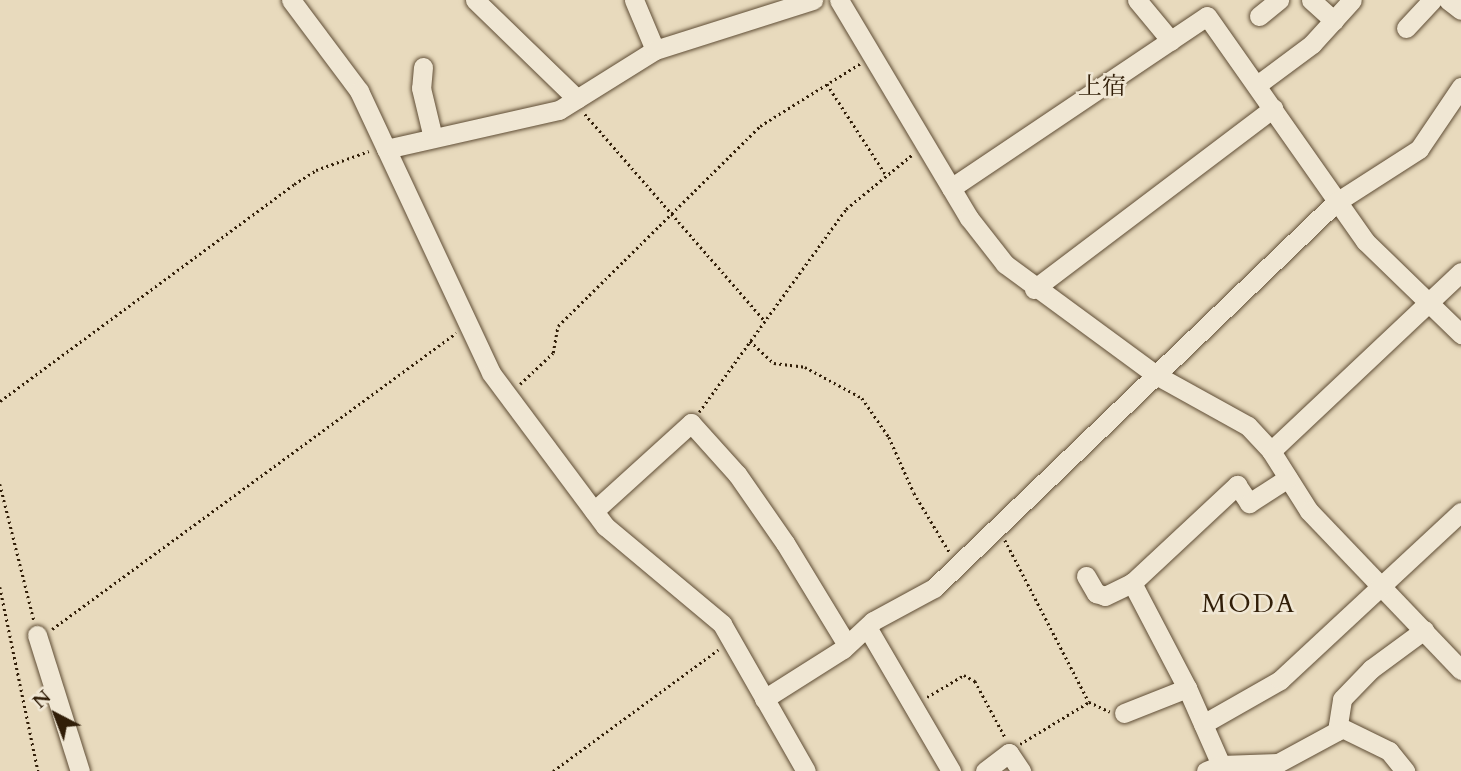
<!DOCTYPE html>
<meta charset="utf-8">
<style>
body{margin:0}
#map{position:relative;width:1461px;height:771px;overflow:hidden;background:#e8dabd;font-family:Cardo,"Noto Serif JP",serif}
div>[style]{position:absolute}
.path>*{height:2.5px;margin-top:-1.25px;transform-origin:0;background:repeating-linear-gradient(90deg,#311e08 0 2px,transparent 0 5.5px)}
.roads{filter:drop-shadow(0 0 2px #5f4d35) drop-shadow(0 0 2px #5f4d35)}
.minor>*{height:19px;margin:-9.5px;padding:0 9.5px;transform-origin:9.5px;border-radius:9.5px;background:#f0e7d4}
span{translate:-50% -50%;white-space:nowrap;text-align:center;line-height:1.15;-webkit-text-stroke:5px #f0e7d4;paint-order:stroke}
.neighbourhood-label{font-size:24px;color:#311e08}
.quarter-label{font-size:26px;color:#311e08;letter-spacing:2px}
.north{position:absolute;left:21px;top:680px;width:70px;height:70px;-webkit-text-stroke:5px #f0e7d4;paint-order:stroke;rotate:318deg;font-size:19px;font-weight:700;line-height:28px;text-align:center;color:#311e08}
.north::after{content:'';display:block;margin:auto;width:24px;height:32px;background:#311e08;clip-path:polygon(50% 0,100% 100%,50% 72%,0 100%)}
</style>
<div id="map">
<div class="path">
<div style="left:827px;top:84px;width:108px;rotate:57deg"></div>
<div style="left:585px;top:114px;width:273px;rotate:49deg"></div>
<div style="left:750px;top:341px;width:33px;rotate:43deg"></div>
<div style="left:774px;top:363px;width:31px;rotate:7deg"></div>
<div style="left:805px;top:367px;width:65px;rotate:28.5deg"></div>
<div style="left:862px;top:398px;width:47px;rotate:55.3deg"></div>
<div style="left:889px;top:437px;width:61px;rotate:65.9deg"></div>
<div style="left:914px;top:493px;width:70px;rotate:59deg"></div>
<div style="left:520px;top:384px;width:45px;rotate:-43.2deg"></div>
<div style="left:553px;top:353px;width:27px;rotate:-80deg"></div>
<div style="left:558px;top:326px;width:284px;rotate:-44.7deg"></div>
<div style="left:760px;top:126px;width:119px;rotate:-32deg"></div>
<div style="left:0;top:401px;width:365px;rotate:-36.4deg"></div>
<div style="left:294px;top:184px;width:26px;rotate:-32deg"></div>
<div style="left:316px;top:170px;width:56px;rotate:-19.7deg"></div>
<div style="left:699px;top:412px;width:251px;rotate:-54.1deg"></div>
<div style="left:846px;top:209px;width:87px;rotate:-39.4deg"></div>
<div style="left:0;top:484px;width:140px;rotate:76deg"></div>
<div style="left:1005px;top:540px;width:182px;rotate:62.6deg"></div>
<div style="left:1089px;top:702px;width:23px;rotate:25deg"></div>
<div style="left:0;top:587px;width:188px;rotate:78.3deg"></div>
<div style="left:52px;top:629px;width:501px;rotate:-36.23deg"></div>
<div style="left:927px;top:697px;width:43px;rotate:-30.7deg"></div>
<div style="left:964px;top:675px;width:13px;rotate:29deg"></div>
<div style="left:975px;top:681px;width:64px;rotate:61.8deg"></div>
<div style="left:1020px;top:744px;width:81px;rotate:-31.3deg"></div>
<div style="left:553px;top:771px;width:205px;rotate:-36.3deg"></div>
</div>
<div class="roads">
<div class="minor">
<div style="left:291px;top:0;width:114px;rotate:53.2deg"></div>
<div style="left:359px;top:91px;width:311px;rotate:64.9deg"></div>
<div style="left:491px;top:373px;width:191px;rotate:53.3deg"></div>
<div style="left:605px;top:526px;width:153px;rotate:39.9deg"></div>
<div style="left:722px;top:624px;width:169px;rotate:60.3deg"></div>
<div style="left:475px;top:0;width:142px;rotate:44.1deg"></div>
<div style="left:634px;top:0;width:54px;rotate:67.2deg"></div>
<div style="left:839px;top:0;width:254px;rotate:59.2deg"></div>
<div style="left:969px;top:218px;width:58px;rotate:52deg"></div>
<div style="left:1005px;top:264px;width:187px;rotate:36.3deg"></div>
<div style="left:1156px;top:375px;width:105px;rotate:29deg"></div>
<div style="left:1248px;top:426px;width:34px;rotate:47deg"></div>
<div style="left:1271px;top:451px;width:71px;rotate:57.7deg"></div>
<div style="left:1309px;top:511px;width:220px;rotate:46.3deg"></div>
<div style="left:1137px;top:0;width:53px;rotate:50.3deg"></div>
<div style="left:1311px;top:0;width:31px;rotate:42deg"></div>
<div style="left:1448px;top:0;width:16px;rotate:38deg"></div>
<div style="left:1259px;top:16px;width:26px;rotate:-39deg"></div>
<div style="left:1406px;top:28px;width:38px;rotate:-47deg"></div>
<div style="left:423px;top:67px;width:21px;rotate:95deg"></div>
<div style="left:421px;top:88px;width:51px;rotate:76.5deg"></div>
<div style="left:1257px;top:85px;width:69px;rotate:-36.7deg"></div>
<div style="left:1312px;top:44px;width:59px;rotate:-47.7deg"></div>
<div style="left:386px;top:149px;width:177px;rotate:-12.7deg"></div>
<div style="left:559px;top:110px;width:113px;rotate:-32deg"></div>
<div style="left:655px;top:50px;width:166px;rotate:-17.6deg"></div>
<div style="left:951px;top:188px;width:308px;rotate:-33.9deg"></div>
<div style="left:1207px;top:16px;width:275px;rotate:54.9deg"></div>
<div style="left:1365px;top:241px;width:134px;rotate:44.1deg"></div>
<div style="left:1034px;top:289px;width:300px;rotate:-37.1deg"></div>
<div style="left:1271px;top:451px;width:261px;rotate:-43.3deg"></div>
<div style="left:594px;top:511px;width:131px;rotate:-42.2deg"></div>
<div style="left:691px;top:423px;width:69px;rotate:48deg"></div>
<div style="left:737px;top:474px;width:84px;rotate:55.2deg"></div>
<div style="left:785px;top:543px;width:119px;rotate:58.7deg"></div>
<div style="left:1086px;top:576px;width:20px;rotate:60deg"></div>
<div style="left:1096px;top:593px;width:9px;rotate:18deg"></div>
<div style="left:1105px;top:596px;width:30px;rotate:-26deg"></div>
<div style="left:867px;top:627px;width:167px;rotate:59.7deg"></div>
<div style="left:37px;top:635px;width:143px;rotate:72.5deg"></div>
<div style="left:764px;top:699px;width:93px;rotate:-32.3deg"></div>
<div style="left:843px;top:649px;width:41px;rotate:-43deg"></div>
<div style="left:873px;top:621px;width:69px;rotate:-28.4deg"></div>
<div style="left:934px;top:588px;width:556px;rotate:-43.83deg"></div>
<div style="left:1335px;top:203px;width:100px;rotate:-32.7deg"></div>
<div style="left:1419px;top:149px;width:75px;rotate:-55.9deg"></div>
<div style="left:1124px;top:713px;width:68px;rotate:-21.6deg"></div>
<div style="left:1203px;top:724px;width:89px;rotate:-29.7deg"></div>
<div style="left:1280px;top:680px;width:247px;rotate:-42.9deg"></div>
<div style="left:1338px;top:726px;width:57px;rotate:26.1deg"></div>
<div style="left:1389px;top:751px;width:26px;rotate:51deg"></div>
<div style="left:1221px;top:765px;width:84px;rotate:-113.8deg"></div>
<div style="left:1187px;top:688px;width:119px;rotate:-117.6deg"></div>
<div style="left:1132px;top:583px;width:144px;rotate:-43deg"></div>
<div style="left:1237px;top:485px;width:22px;rotate:56deg"></div>
<div style="left:1249px;top:503px;width:46px;rotate:-32.7deg"></div>
<div style="left:985px;top:771px;width:30px;rotate:-37deg"></div>
<div style="left:1009px;top:753px;width:22px;rotate:56deg"></div>
<div style="left:1206px;top:771px;width:16px;rotate:-22deg"></div>
<div style="left:1221px;top:765px;width:57px;rotate:-2deg"></div>
<div style="left:1278px;top:763px;width:67px;rotate:-28.5deg"></div>
<div style="left:1337px;top:731px;width:32px;rotate:-81deg"></div>
<div style="left:1342px;top:699px;width:42px;rotate:-46deg"></div>
<div style="left:1371px;top:669px;width:66px;rotate:-36.3deg"></div>
</div>
</div>
<div class="neighbourhood-label">
<span style="left:1102px;top:87px">上宿</span>
</div>
<div class="quarter-label">
<span style="left:1249px;top:604px">MODA</span>
</div>
<div class="north">N</div>
</div>
